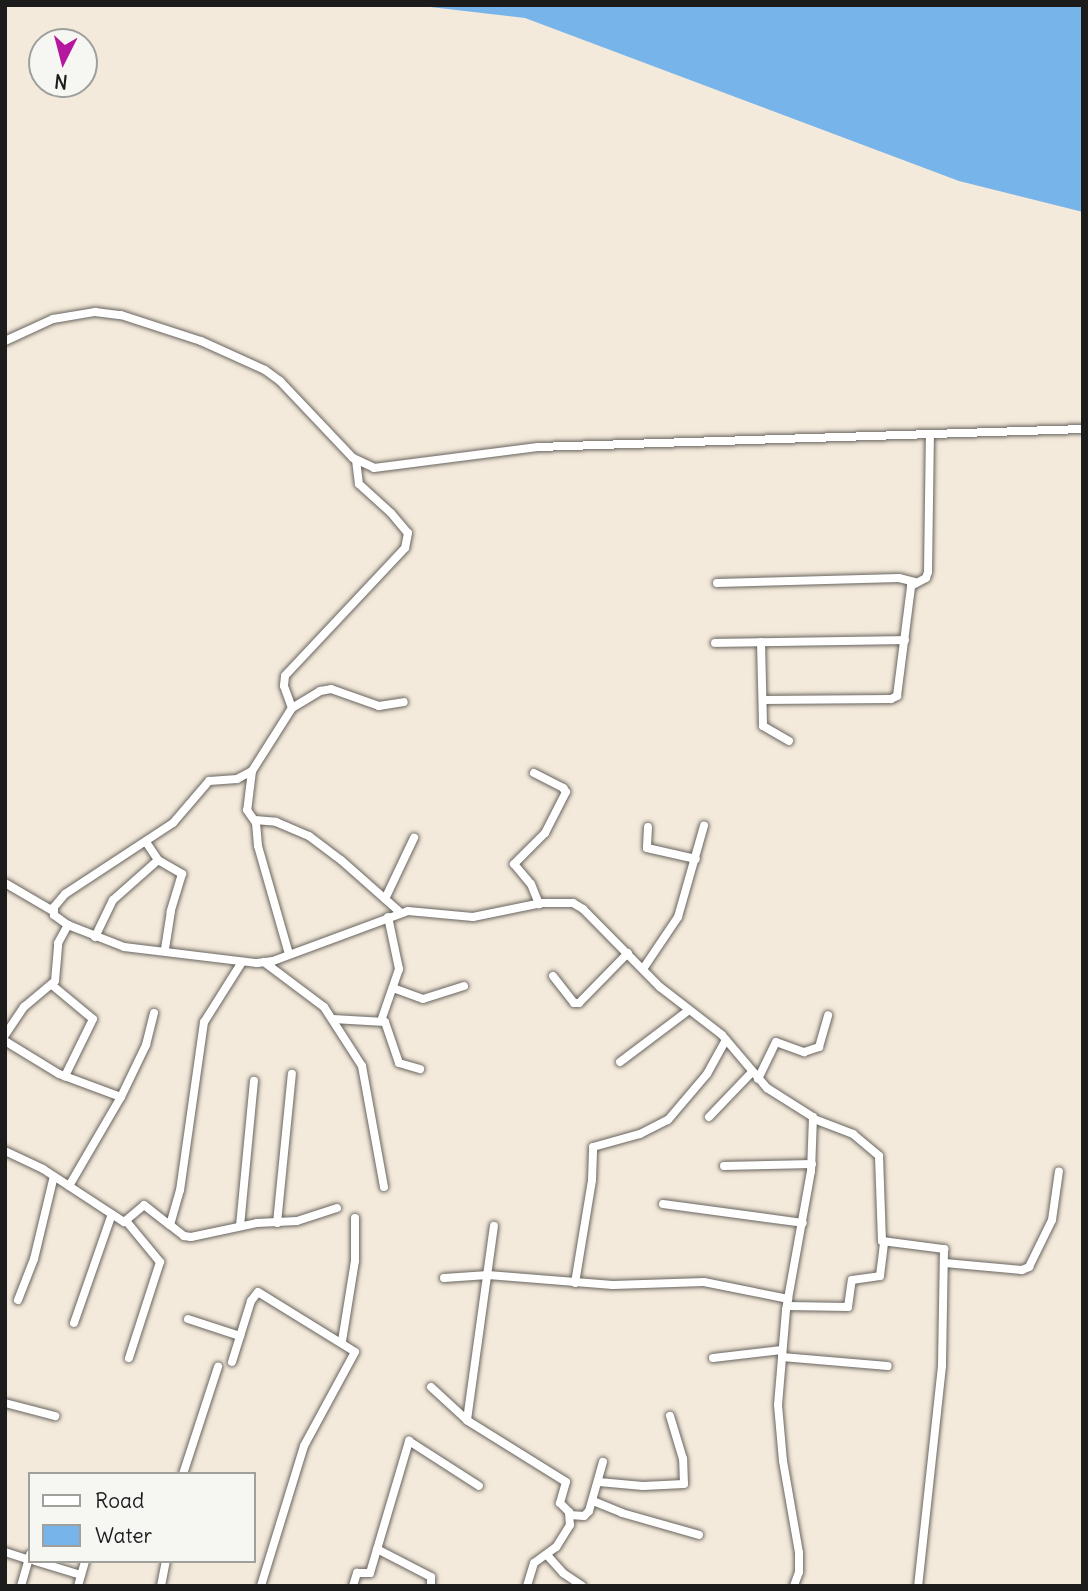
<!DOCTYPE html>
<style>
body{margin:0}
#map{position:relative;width:1088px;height:1591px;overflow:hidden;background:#f4eadb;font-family:Delius,sans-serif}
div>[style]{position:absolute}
.water>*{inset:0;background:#77b4ea}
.roads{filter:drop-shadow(0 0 2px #68645f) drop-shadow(0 0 2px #68645f)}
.street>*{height:8px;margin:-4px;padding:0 4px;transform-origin:4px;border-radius:4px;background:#fff}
span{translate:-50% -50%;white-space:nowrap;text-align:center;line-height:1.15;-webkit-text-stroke:7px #f6f6f2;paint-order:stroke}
.frame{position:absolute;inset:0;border:7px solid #1c1c1c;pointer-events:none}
.legend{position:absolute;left:28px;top:1472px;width:228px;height:91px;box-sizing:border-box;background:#f6f6f2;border:2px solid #9f9f9c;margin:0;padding:9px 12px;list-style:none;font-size:21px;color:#1c1c1c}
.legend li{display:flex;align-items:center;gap:14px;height:35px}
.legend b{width:35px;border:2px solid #9f9f9c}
.north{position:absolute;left:28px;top:28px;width:70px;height:70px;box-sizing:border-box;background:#f6f6f2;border:2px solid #9f9f9c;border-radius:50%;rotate:186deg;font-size:19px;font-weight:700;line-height:28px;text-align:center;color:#1c1c1c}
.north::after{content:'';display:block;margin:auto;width:24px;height:32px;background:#b5179e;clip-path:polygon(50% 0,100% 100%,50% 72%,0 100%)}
</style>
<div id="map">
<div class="water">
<div style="clip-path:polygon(413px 5px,1083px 5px,1083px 212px,959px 181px,525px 18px)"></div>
</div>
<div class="roads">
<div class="street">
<div style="left:5px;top:341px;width:53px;rotate:-24.6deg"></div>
<div style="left:53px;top:319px;width:43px;rotate:-9.5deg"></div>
<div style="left:95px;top:312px;width:26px;rotate:7deg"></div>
<div style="left:121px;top:315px;width:84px;rotate:18deg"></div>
<div style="left:201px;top:341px;width:70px;rotate:24.4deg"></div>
<div style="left:265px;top:370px;width:19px;rotate:36deg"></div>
<div style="left:280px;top:381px;width:106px;rotate:46.5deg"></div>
<div style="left:353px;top:458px;width:23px;rotate:25deg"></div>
<div style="left:374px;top:468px;width:165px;rotate:-7.3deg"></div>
<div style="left:538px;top:447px;width:545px;rotate:-1.89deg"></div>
<div style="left:356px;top:460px;width:24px;rotate:83deg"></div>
<div style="left:359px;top:484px;width:43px;rotate:42.2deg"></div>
<div style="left:391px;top:513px;width:26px;rotate:50deg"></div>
<div style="left:408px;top:533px;width:15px;rotate:101deg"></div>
<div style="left:405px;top:548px;width:175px;rotate:133.2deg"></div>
<div style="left:285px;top:676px;width:10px;rotate:96deg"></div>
<div style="left:284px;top:686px;width:23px;rotate:70deg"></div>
<div style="left:292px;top:708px;width:75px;rotate:122.4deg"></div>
<div style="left:252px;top:771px;width:17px;rotate:152deg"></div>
<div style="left:237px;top:779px;width:28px;rotate:176deg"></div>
<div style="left:209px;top:781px;width:55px;rotate:130.6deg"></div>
<div style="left:173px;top:823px;width:129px;rotate:146.7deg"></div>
<div style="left:65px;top:894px;width:17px;rotate:130deg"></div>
<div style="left:54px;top:907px;width:8px;rotate:90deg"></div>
<div style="left:54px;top:915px;width:17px;rotate:36deg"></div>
<div style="left:68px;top:925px;width:60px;rotate:21.4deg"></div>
<div style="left:124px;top:947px;width:134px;rotate:6.9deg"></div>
<div style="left:257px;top:963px;width:16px;rotate:-7deg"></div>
<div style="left:273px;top:961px;width:144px;rotate:-20.3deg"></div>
<div style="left:408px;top:911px;width:65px;rotate:5.3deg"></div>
<div style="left:473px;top:917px;width:70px;rotate:-11.5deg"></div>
<div style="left:542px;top:903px;width:31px"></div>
<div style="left:573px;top:903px;width:12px;rotate:31deg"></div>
<div style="left:583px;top:909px;width:110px;rotate:45.4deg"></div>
<div style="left:660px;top:987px;width:78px;rotate:37.7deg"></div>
<div style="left:722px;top:1035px;width:70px;rotate:49.7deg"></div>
<div style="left:767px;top:1088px;width:54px;rotate:32.2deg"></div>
<div style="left:813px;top:1117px;width:54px;rotate:92.1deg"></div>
<div style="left:811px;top:1171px;width:141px;rotate:100.2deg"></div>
<div style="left:786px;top:1310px;width:95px;rotate:94.8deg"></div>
<div style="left:778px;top:1405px;width:56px;rotate:84.9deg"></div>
<div style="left:783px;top:1461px;width:93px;rotate:80.1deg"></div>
<div style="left:799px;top:1553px;width:19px;rotate:90deg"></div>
<div style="left:799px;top:1572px;width:15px;rotate:110deg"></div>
<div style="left:717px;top:583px;width:182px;rotate:-1.6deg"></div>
<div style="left:899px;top:578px;width:16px;rotate:14deg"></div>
<div style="left:761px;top:642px;width:84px;rotate:88.6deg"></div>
<div style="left:763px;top:726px;width:30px;rotate:30deg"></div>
<div style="left:715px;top:643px;width:190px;rotate:-0.9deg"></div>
<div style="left:763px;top:700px;width:128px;rotate:-0.4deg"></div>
<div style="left:891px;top:699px;width:7px;rotate:-27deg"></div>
<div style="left:897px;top:696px;width:111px;rotate:-82.7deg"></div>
<div style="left:911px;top:586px;width:17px;rotate:-28deg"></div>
<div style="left:926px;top:578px;width:6px;rotate:-72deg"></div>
<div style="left:928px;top:572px;width:138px;rotate:-89.2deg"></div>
<div style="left:292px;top:708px;width:33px;rotate:-31deg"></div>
<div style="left:320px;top:691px;width:11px;rotate:-10deg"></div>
<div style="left:331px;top:689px;width:51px;rotate:19.5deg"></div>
<div style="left:379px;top:706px;width:25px;rotate:-9deg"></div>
<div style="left:252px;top:771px;width:39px;rotate:97deg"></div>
<div style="left:247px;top:810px;width:16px;rotate:55deg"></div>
<div style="left:256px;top:823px;width:23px;rotate:85deg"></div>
<div style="left:258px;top:846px;width:112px;rotate:74deg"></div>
<div style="left:534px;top:773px;width:33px;rotate:27deg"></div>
<div style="left:563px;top:788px;width:5px;rotate:53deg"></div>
<div style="left:566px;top:792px;width:46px;rotate:117.1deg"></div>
<div style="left:545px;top:833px;width:44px;rotate:135deg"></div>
<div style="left:514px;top:864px;width:26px;rotate:50deg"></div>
<div style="left:531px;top:884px;width:22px;rotate:68deg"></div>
<div style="left:255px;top:820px;width:21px;rotate:5deg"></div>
<div style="left:276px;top:822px;width:36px;rotate:23deg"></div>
<div style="left:309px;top:836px;width:40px;rotate:37deg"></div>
<div style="left:341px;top:860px;width:80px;rotate:41.5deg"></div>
<div style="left:648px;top:827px;width:21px;rotate:93deg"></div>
<div style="left:647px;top:848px;width:50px;rotate:12.7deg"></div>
<div style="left:146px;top:842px;width:22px;rotate:56deg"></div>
<div style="left:158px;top:860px;width:28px;rotate:30deg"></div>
<div style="left:182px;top:874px;width:39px;rotate:107deg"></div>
<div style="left:171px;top:911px;width:39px;rotate:99deg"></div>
<div style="left:5px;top:883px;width:56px;rotate:30.3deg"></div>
<div style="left:385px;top:899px;width:68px;rotate:-64.6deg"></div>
<div style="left:95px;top:937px;width:41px;rotate:-64.1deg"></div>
<div style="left:113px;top:900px;width:60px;rotate:-41.6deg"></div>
<div style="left:242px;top:962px;width:71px;rotate:122.3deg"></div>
<div style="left:204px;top:1022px;width:170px;rotate:98.1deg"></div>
<div style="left:180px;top:1190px;width:36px;rotate:106deg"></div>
<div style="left:170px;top:1225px;width:18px;rotate:38deg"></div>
<div style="left:184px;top:1236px;width:7px;rotate:8deg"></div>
<div style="left:191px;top:1237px;width:67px;rotate:-12deg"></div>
<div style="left:257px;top:1223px;width:40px;rotate:-2.9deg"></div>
<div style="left:297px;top:1221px;width:42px;rotate:-18deg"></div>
<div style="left:264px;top:962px;width:75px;rotate:36.9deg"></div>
<div style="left:324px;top:1007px;width:70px;rotate:57.2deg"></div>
<div style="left:362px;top:1066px;width:123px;rotate:79.7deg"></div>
<div style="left:643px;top:969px;width:63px;rotate:-56.1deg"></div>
<div style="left:678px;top:917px;width:95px;rotate:-74.1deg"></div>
<div style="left:553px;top:976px;width:34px;rotate:52deg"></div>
<div style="left:574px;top:1003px;width:5px"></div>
<div style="left:579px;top:1003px;width:70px;rotate:-45.6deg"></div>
<div style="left:52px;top:985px;width:53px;rotate:39.7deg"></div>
<div style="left:93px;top:1019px;width:64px;rotate:116.2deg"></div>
<div style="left:393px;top:988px;width:32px;rotate:20deg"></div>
<div style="left:423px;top:999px;width:43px;rotate:-17.6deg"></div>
<div style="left:333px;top:1019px;width:52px;rotate:3.3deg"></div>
<div style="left:385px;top:1022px;width:43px;rotate:71.1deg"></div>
<div style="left:399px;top:1063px;width:22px;rotate:16deg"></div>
<div style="left:381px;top:1021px;width:55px;rotate:-70.9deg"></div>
<div style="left:399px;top:969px;width:53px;rotate:-101.9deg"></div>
<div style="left:5px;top:1035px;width:34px;rotate:-56deg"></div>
<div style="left:24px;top:1007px;width:40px;rotate:-40deg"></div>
<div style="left:55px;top:981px;width:38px;rotate:-85deg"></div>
<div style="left:58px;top:943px;width:21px;rotate:-61deg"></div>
<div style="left:5px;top:1041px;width:63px;rotate:31.4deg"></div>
<div style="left:59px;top:1074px;width:66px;rotate:20.4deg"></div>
<div style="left:620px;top:1062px;width:86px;rotate:-37deg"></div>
<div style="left:758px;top:1079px;width:41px;rotate:-64.1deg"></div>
<div style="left:776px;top:1042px;width:30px;rotate:20deg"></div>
<div style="left:804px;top:1052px;width:16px;rotate:-18deg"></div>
<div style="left:819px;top:1047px;width:33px;rotate:-74deg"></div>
<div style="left:709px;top:1117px;width:62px;rotate:-46.3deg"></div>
<div style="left:814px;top:1119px;width:42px;rotate:21deg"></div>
<div style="left:853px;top:1134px;width:34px;rotate:40deg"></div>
<div style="left:879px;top:1156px;width:85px;rotate:88deg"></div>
<div style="left:882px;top:1241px;width:63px;rotate:7.4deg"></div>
<div style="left:944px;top:1249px;width:117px;rotate:91deg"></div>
<div style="left:942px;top:1366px;width:221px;rotate:96.2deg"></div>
<div style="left:5px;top:1151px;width:42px;rotate:25.3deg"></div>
<div style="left:43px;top:1169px;width:97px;rotate:33.2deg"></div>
<div style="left:124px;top:1222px;width:26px;rotate:-40deg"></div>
<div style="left:144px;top:1205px;width:33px;rotate:38deg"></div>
<div style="left:724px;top:1166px;width:88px;rotate:-1.3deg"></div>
<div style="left:69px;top:1186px;width:103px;rotate:-59.7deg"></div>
<div style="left:121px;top:1097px;width:58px;rotate:-64.3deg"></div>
<div style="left:146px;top:1045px;width:33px;rotate:-76deg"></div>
<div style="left:663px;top:1204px;width:141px;rotate:7.7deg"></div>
<div style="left:127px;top:1222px;width:52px;rotate:50.5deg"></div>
<div style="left:160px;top:1262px;width:101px;rotate:107.9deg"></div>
<div style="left:277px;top:1223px;width:150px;rotate:-84.3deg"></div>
<div style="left:240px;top:1226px;width:146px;rotate:-84.5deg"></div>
<div style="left:945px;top:1263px;width:77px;rotate:5.2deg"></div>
<div style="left:1022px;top:1270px;width:8px;rotate:-23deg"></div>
<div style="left:1029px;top:1267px;width:52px;rotate:-63.9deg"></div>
<div style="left:1052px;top:1220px;width:49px;rotate:-81.9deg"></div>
<div style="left:444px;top:1278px;width:44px;rotate:-3.9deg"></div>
<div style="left:488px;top:1275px;width:125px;rotate:4.6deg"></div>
<div style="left:613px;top:1285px;width:91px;rotate:-1.9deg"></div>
<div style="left:704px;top:1282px;width:86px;rotate:11.4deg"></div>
<div style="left:575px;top:1283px;width:104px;rotate:-80.6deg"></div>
<div style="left:592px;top:1180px;width:33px;rotate:-88deg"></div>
<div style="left:593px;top:1147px;width:49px;rotate:-15.5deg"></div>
<div style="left:640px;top:1134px;width:31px;rotate:-27deg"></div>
<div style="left:668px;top:1120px;width:60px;rotate:-49.7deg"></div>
<div style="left:707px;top:1074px;width:39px;rotate:-61deg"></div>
<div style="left:18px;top:1300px;width:44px;rotate:-68.7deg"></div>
<div style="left:34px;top:1259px;width:85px;rotate:-76.5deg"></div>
<div style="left:787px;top:1306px;width:61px;rotate:0.9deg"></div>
<div style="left:848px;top:1307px;width:27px;rotate:-82deg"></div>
<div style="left:852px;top:1280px;width:28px;rotate:-8deg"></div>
<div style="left:880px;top:1276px;width:33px;rotate:-83deg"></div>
<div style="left:188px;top:1319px;width:55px;rotate:18.1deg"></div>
<div style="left:74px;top:1323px;width:115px;rotate:-70.8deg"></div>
<div style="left:342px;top:1341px;width:81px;rotate:-80.8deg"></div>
<div style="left:355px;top:1261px;width:43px;rotate:-90deg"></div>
<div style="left:782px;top:1357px;width:106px;rotate:4.9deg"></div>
<div style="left:713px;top:1358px;width:69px;rotate:-6.6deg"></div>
<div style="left:232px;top:1362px;width:64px;rotate:-72.7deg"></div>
<div style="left:251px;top:1301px;width:11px;rotate:-52deg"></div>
<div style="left:258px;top:1292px;width:114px;rotate:31.7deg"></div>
<div style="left:355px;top:1352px;width:107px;rotate:118.5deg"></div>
<div style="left:304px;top:1446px;width:146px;rotate:107.1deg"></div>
<div style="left:431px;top:1387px;width:50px;rotate:42.6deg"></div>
<div style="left:468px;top:1421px;width:115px;rotate:31.9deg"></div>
<div style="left:566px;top:1482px;width:22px;rotate:106deg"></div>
<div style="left:560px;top:1503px;width:13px;rotate:45deg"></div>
<div style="left:569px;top:1512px;width:13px;rotate:86deg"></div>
<div style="left:570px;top:1525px;width:26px;rotate:122deg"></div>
<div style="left:556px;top:1547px;width:27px;rotate:144deg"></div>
<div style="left:534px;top:1563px;width:24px;rotate:107deg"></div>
<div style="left:5px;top:1403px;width:52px;rotate:14.6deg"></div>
<div style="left:467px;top:1420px;width:196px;rotate:-82.1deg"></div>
<div style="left:183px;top:1474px;width:113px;rotate:-71.9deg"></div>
<div style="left:599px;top:1482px;width:44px;rotate:5.2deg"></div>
<div style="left:643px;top:1486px;width:41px;rotate:-2.8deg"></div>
<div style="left:684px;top:1484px;width:25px;rotate:-92deg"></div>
<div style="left:683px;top:1459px;width:45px;rotate:-106.8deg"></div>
<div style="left:593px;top:1501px;width:31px;rotate:22deg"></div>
<div style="left:622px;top:1513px;width:80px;rotate:15.9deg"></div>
<div style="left:570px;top:1515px;width:14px;rotate:4deg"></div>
<div style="left:584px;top:1516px;width:7px;rotate:-45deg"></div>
<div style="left:589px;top:1511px;width:51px;rotate:-74.1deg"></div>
<div style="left:377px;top:1549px;width:61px;rotate:27.4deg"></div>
<div style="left:431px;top:1577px;width:9px;rotate:90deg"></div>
<div style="left:5px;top:1552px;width:26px;rotate:18deg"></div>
<div style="left:547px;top:1555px;width:24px;rotate:48deg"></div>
<div style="left:563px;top:1573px;width:23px;rotate:34deg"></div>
<div style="left:35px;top:1561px;width:48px;rotate:16.9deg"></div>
<div style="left:21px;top:1586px;width:33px;rotate:-74deg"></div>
<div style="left:78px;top:1586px;width:26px;rotate:-74deg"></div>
<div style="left:161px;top:1586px;width:25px;rotate:-79deg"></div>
<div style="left:353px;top:1586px;width:14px;rotate:-73deg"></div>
<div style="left:357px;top:1573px;width:13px"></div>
<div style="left:370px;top:1573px;width:138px;rotate:-73.5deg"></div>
<div style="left:409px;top:1441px;width:83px;rotate:32.7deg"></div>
</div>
</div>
<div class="frame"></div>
<ul class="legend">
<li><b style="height:9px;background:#fff"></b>Road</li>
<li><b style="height:19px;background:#77b4ea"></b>Water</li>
</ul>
<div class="north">N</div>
</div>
